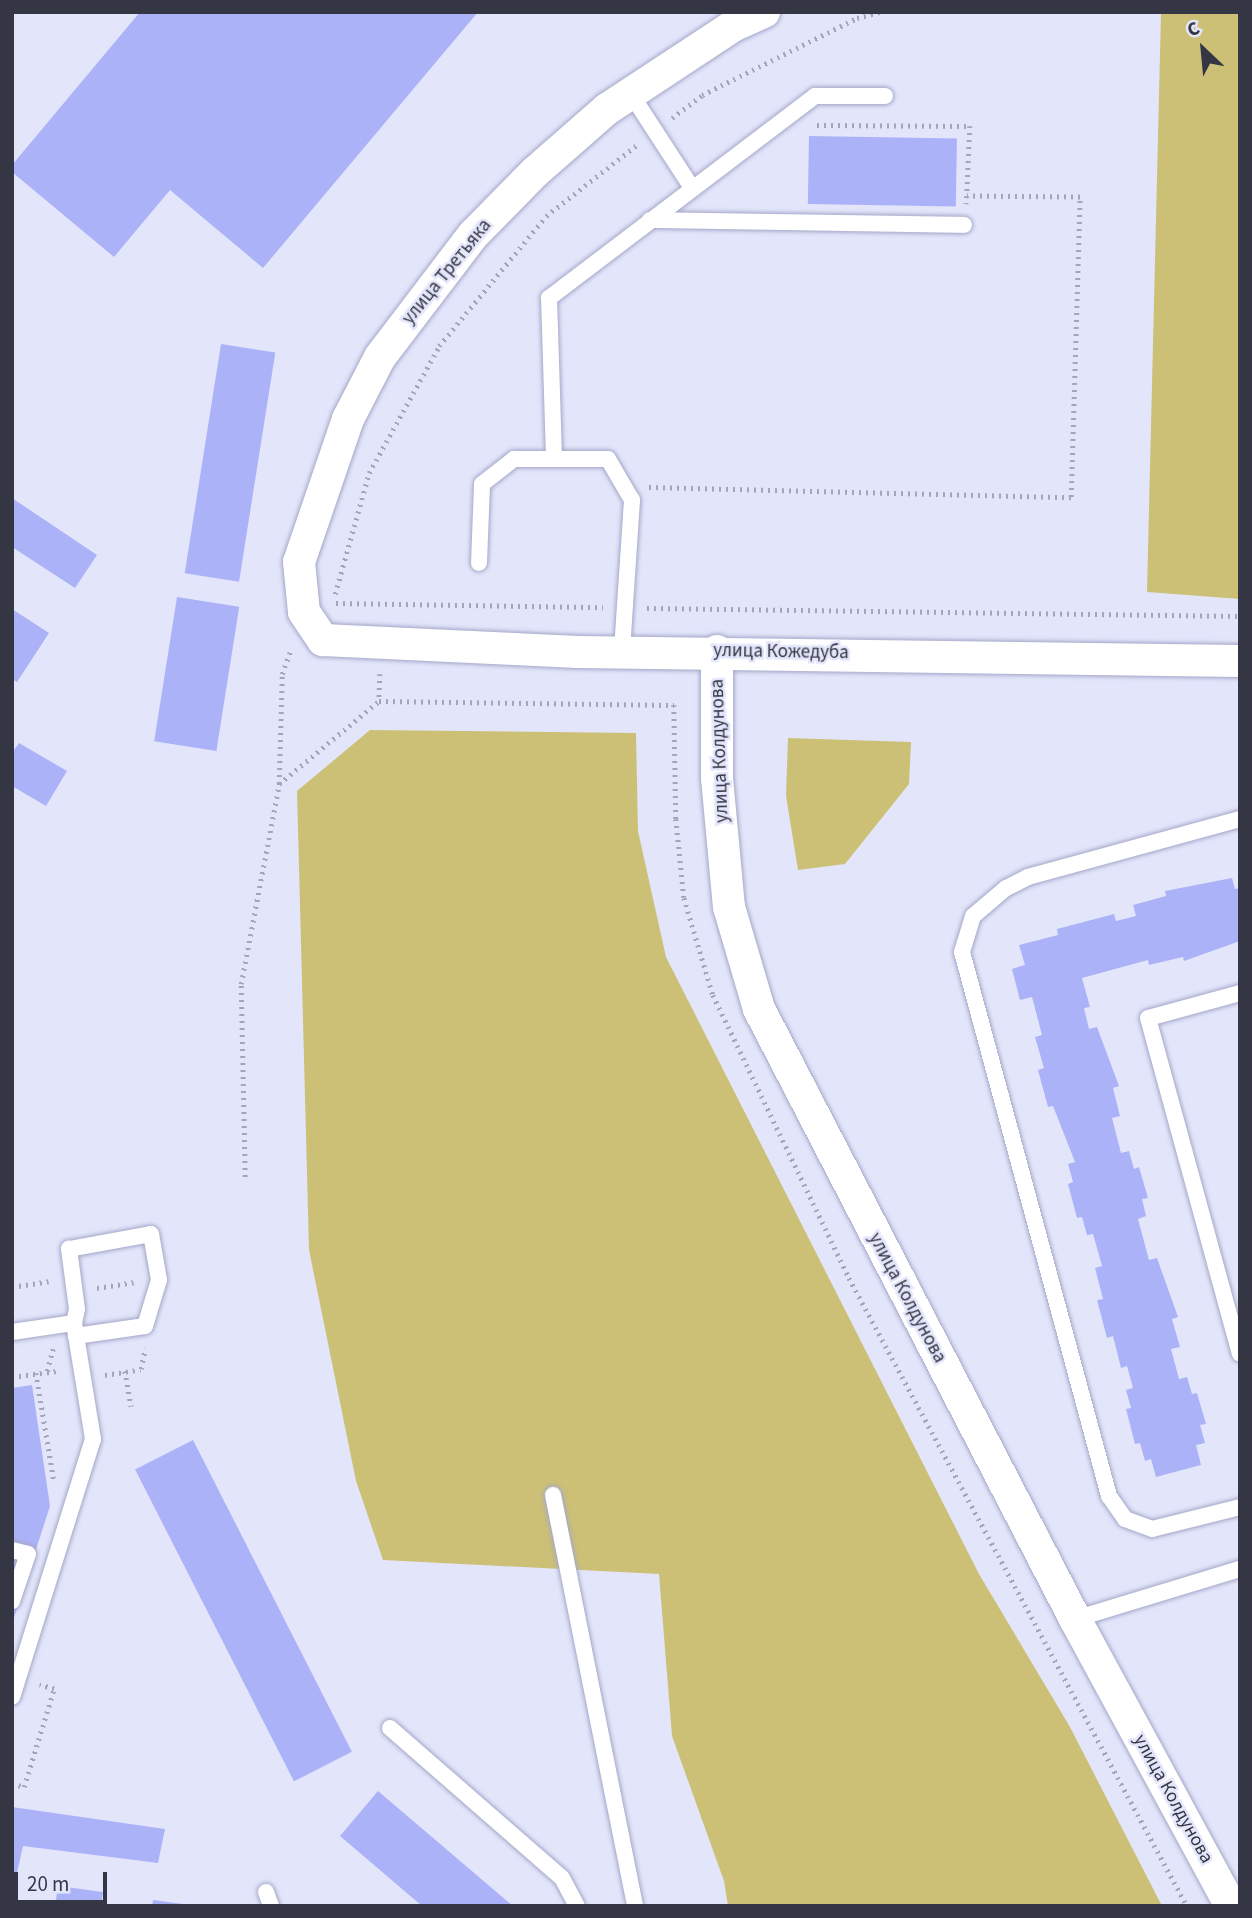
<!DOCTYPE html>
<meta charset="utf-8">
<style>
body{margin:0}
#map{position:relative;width:1252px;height:1918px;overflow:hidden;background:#e3e6fb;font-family:"Source Sans 3",sans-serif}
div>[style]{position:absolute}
.green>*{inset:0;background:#ccc077}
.building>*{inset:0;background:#acb2f7;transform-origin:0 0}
.path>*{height:4.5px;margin-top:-2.25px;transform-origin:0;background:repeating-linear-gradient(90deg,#a3a6b8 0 2px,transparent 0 7px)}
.roads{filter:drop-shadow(0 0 2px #a4a7c8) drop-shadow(0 0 2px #a4a7c8)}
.service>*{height:16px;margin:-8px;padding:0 8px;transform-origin:8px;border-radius:8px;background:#fff}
.minor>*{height:32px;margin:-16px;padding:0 16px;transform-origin:16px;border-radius:16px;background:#fff}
span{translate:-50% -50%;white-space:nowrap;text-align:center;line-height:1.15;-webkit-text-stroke:5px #e3e6fb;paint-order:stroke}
.street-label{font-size:19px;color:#343643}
.frame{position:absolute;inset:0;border:14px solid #343643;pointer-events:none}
.north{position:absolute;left:1168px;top:14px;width:70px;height:70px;-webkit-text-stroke:5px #e3e6fb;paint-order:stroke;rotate:334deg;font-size:19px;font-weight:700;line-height:28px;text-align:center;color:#343643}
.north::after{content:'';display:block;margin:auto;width:24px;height:32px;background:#343643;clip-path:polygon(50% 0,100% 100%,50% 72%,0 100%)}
.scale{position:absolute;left:14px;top:1872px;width:93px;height:32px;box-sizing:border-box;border:4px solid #343643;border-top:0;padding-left:9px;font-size:21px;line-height:24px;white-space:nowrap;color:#343643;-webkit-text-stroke:5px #e3e6fb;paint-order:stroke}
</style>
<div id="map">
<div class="green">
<div style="clip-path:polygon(1161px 12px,1240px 12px,1240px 599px,1147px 592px)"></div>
<div style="clip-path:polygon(370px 730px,636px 733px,638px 831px,666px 957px,979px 1574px,1070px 1727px,1162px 1906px,728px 1906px,724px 1881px,672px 1736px,659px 1574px,383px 1560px,356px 1481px,309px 1250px,297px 791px)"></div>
<div style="clip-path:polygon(788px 738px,911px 742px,909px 784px,845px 864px,798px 870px,786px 796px)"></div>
</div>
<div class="building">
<div style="clip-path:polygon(140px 12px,478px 12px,263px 268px,170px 190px,114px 257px,12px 172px,12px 165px)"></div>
<div style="left:809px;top:136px;width:148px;height:68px;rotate:1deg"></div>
<div style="left:221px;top:344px;width:55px;height:232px;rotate:9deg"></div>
<div style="clip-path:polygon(12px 498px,97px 555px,75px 588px,12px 547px)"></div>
<div style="left:177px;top:597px;width:63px;height:146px;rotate:9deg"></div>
<div style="clip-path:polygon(12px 609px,49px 633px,17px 682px,12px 679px)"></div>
<div style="clip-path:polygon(19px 743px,67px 771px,46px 806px,12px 786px,12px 753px)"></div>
<div style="clip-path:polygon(1232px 878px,1235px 889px,1240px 888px,1240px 941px,1184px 961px,1183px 957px,1149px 965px,1148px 960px,1082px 978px,1090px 1007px,1084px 1008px,1089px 1029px,1097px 1027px,1119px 1086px,1113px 1088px,1120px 1116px,1112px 1118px,1121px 1153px,1129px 1151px,1134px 1169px,1139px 1167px,1148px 1198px,1142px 1199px,1146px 1216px,1138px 1219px,1149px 1260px,1157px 1258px,1178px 1317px,1172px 1319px,1180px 1347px,1171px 1349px,1179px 1379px,1187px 1377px,1192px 1394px,1197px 1393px,1206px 1424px,1200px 1425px,1205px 1443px,1196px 1445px,1201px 1465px,1156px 1477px,1151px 1459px,1145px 1461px,1140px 1443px,1135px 1444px,1126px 1409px,1131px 1408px,1126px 1390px,1133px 1388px,1127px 1366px,1121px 1368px,1113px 1336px,1107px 1338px,1097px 1300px,1103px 1299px,1095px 1268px,1102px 1266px,1093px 1234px,1087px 1235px,1082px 1217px,1077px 1218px,1068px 1184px,1073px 1182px,1068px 1164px,1075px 1162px,1053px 1106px,1048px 1107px,1038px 1070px,1044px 1068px,1035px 1037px,1042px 1035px,1032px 997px,1020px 1000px,1012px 969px,1025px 965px,1019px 945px,1058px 935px,1057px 929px,1114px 914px,1116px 921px,1136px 916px,1133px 905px,1166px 896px,1165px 891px)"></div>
<div style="clip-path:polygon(32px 1385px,50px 1506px,13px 1621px,12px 1388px)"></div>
<div style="left:193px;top:1440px;width:350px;height:65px;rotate:63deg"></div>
<div style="clip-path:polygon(378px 1791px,513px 1906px,422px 1906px,340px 1836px)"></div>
<div style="clip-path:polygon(12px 1807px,165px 1829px,158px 1863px,23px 1846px,12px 1895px)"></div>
<div style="clip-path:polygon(58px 1886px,103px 1892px,101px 1906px,55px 1906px)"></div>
<div style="clip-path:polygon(153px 1900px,183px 1904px,183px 1906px,152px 1906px)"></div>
</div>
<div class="path">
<div style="left:672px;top:118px;width:38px;rotate:-37deg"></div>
<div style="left:702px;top:95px;width:173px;rotate:-26.4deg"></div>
<div style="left:857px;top:18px;width:23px;rotate:-15deg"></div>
<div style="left:817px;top:125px;width:153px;rotate:0.4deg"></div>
<div style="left:970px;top:126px;width:70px;rotate:92.5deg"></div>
<div style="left:649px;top:487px;width:422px;rotate:1.4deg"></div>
<div style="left:1071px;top:497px;width:300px;rotate:-88.3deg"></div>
<div style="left:1080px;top:197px;width:113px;rotate:-179.5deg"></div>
<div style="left:967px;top:196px;width:8px;rotate:97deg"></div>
<div style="left:335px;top:594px;width:126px;rotate:-74.3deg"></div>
<div style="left:369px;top:473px;width:145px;rotate:-61.1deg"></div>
<div style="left:439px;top:346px;width:168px;rotate:-50.5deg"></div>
<div style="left:546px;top:216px;width:115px;rotate:-38deg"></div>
<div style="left:336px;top:603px;width:267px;rotate:0.9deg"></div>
<div style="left:647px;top:608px;width:593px;rotate:0.77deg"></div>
<div style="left:380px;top:674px;width:27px;rotate:92deg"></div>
<div style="left:379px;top:701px;width:295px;rotate:0.8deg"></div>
<div style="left:674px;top:705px;width:114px;rotate:89deg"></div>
<div style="left:676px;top:819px;width:79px;rotate:84.2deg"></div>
<div style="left:684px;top:898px;width:101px;rotate:73.4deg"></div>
<div style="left:713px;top:995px;width:314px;rotate:64.3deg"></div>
<div style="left:849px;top:1278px;width:713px;rotate:61.71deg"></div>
<div style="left:279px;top:784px;width:130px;rotate:-39.7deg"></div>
<div style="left:245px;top:1177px;width:193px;rotate:-91.2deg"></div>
<div style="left:241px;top:984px;width:204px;rotate:-79.2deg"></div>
<div style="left:279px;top:784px;width:110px;rotate:-88.4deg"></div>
<div style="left:282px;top:674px;width:27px;rotate:-70deg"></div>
<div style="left:12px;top:1287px;width:37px;rotate:-9deg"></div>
<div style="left:97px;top:1288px;width:37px;rotate:-9deg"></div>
<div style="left:47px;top:1371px;width:23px;rotate:-75deg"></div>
<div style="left:125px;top:1371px;width:36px;rotate:80deg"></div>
<div style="left:36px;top:1373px;width:109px;rotate:80.5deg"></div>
<div style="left:105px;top:1375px;width:36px;rotate:-9deg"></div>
<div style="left:141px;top:1369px;width:21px;rotate:-79deg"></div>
<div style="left:12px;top:1377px;width:45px;rotate:-7.6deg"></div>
<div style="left:12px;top:1783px;width:13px;rotate:18deg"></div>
<div style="left:24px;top:1787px;width:102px;rotate:-73deg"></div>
<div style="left:54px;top:1689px;width:15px;rotate:-164deg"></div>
</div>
<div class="roads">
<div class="service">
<div style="left:631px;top:94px;width:112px;rotate:57deg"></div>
<div style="left:650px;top:220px;width:314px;rotate:0.9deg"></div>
<div style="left:554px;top:457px;width:159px;rotate:-91.8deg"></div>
<div style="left:549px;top:298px;width:334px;rotate:-37.2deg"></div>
<div style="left:815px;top:96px;width:70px"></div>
<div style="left:479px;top:563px;width:79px;rotate:-87.8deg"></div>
<div style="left:482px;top:484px;width:41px;rotate:-38deg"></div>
<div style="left:514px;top:459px;width:94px"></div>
<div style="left:608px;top:459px;width:48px;rotate:59.7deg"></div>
<div style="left:632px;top:500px;width:152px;rotate:93.8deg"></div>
<div style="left:1240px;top:819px;width:220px;rotate:164.7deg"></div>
<div style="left:1028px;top:877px;width:25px;rotate:153deg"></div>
<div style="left:1006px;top:888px;width:43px;rotate:139.7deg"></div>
<div style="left:973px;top:916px;width:38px;rotate:107deg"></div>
<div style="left:962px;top:952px;width:564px;rotate:74.88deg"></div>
<div style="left:1109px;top:1496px;width:28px;rotate:55deg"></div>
<div style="left:1125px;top:1519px;width:29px;rotate:20deg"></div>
<div style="left:1152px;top:1529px;width:91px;rotate:-14deg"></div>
<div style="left:1240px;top:993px;width:95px;rotate:164.8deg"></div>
<div style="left:1148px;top:1018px;width:348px;rotate:74.7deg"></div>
<div style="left:74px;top:1323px;width:14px;rotate:-78deg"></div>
<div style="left:77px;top:1309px;width:61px;rotate:-97.6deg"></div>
<div style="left:69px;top:1249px;width:83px;rotate:-10.4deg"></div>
<div style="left:151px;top:1234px;width:47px;rotate:80.1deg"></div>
<div style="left:159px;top:1280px;width:48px;rotate:106.9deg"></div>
<div style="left:145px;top:1326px;width:70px;rotate:171.8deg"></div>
<div style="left:12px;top:1332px;width:63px;rotate:-8.3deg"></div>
<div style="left:74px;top:1323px;width:118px;rotate:80.7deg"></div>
<div style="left:93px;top:1439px;width:270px;rotate:107.4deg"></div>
<div style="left:553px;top:1495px;width:419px;rotate:78.7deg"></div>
<div style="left:12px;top:1550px;width:16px;rotate:14deg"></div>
<div style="left:28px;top:1554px;width:50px;rotate:108.8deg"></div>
<div style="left:1075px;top:1619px;width:172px;rotate:-16.9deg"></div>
<div style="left:390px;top:1728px;width:228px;rotate:41.1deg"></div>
<div style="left:562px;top:1878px;width:32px;rotate:62deg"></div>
<div style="left:266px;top:1892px;width:15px;rotate:70deg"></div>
</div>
<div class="minor">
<div style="left:764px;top:12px;width:34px;rotate:156deg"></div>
<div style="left:733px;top:26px;width:151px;rotate:146.6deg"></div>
<div style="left:607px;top:109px;width:96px;rotate:138.8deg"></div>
<div style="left:535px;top:172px;width:88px;rotate:134.5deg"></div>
<div style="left:473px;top:235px;width:153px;rotate:127.3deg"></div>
<div style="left:380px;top:357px;width:70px;rotate:117.3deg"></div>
<div style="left:348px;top:419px;width:151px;rotate:108.9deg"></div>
<div style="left:299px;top:562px;width:50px;rotate:84.3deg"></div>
<div style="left:304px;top:612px;width:34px;rotate:56deg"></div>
<div style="left:323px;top:640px;width:255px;rotate:2.7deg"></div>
<div style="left:578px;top:652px;width:662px;rotate:0.78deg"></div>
<div style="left:717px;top:651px;width:127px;rotate:90deg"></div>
<div style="left:717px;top:778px;width:130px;rotate:84.7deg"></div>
<div style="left:729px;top:907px;width:106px;rotate:73.6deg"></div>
<div style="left:759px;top:1009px;width:687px;rotate:62.61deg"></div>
<div style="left:1075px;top:1619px;width:327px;rotate:61.5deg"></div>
</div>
</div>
<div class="street-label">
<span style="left:447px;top:272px;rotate:-51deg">улица Третьяка</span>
<span style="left:781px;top:652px;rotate:1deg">улица Кожедуба</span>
<span style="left:720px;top:751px;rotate:-92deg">улица Колдунова</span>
<span style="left:907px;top:1298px;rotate:62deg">улица Колдунова</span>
<span style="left:1173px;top:1799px;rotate:61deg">улица Колдунова</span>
</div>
<div class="frame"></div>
<div class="north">С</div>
<div class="scale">20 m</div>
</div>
